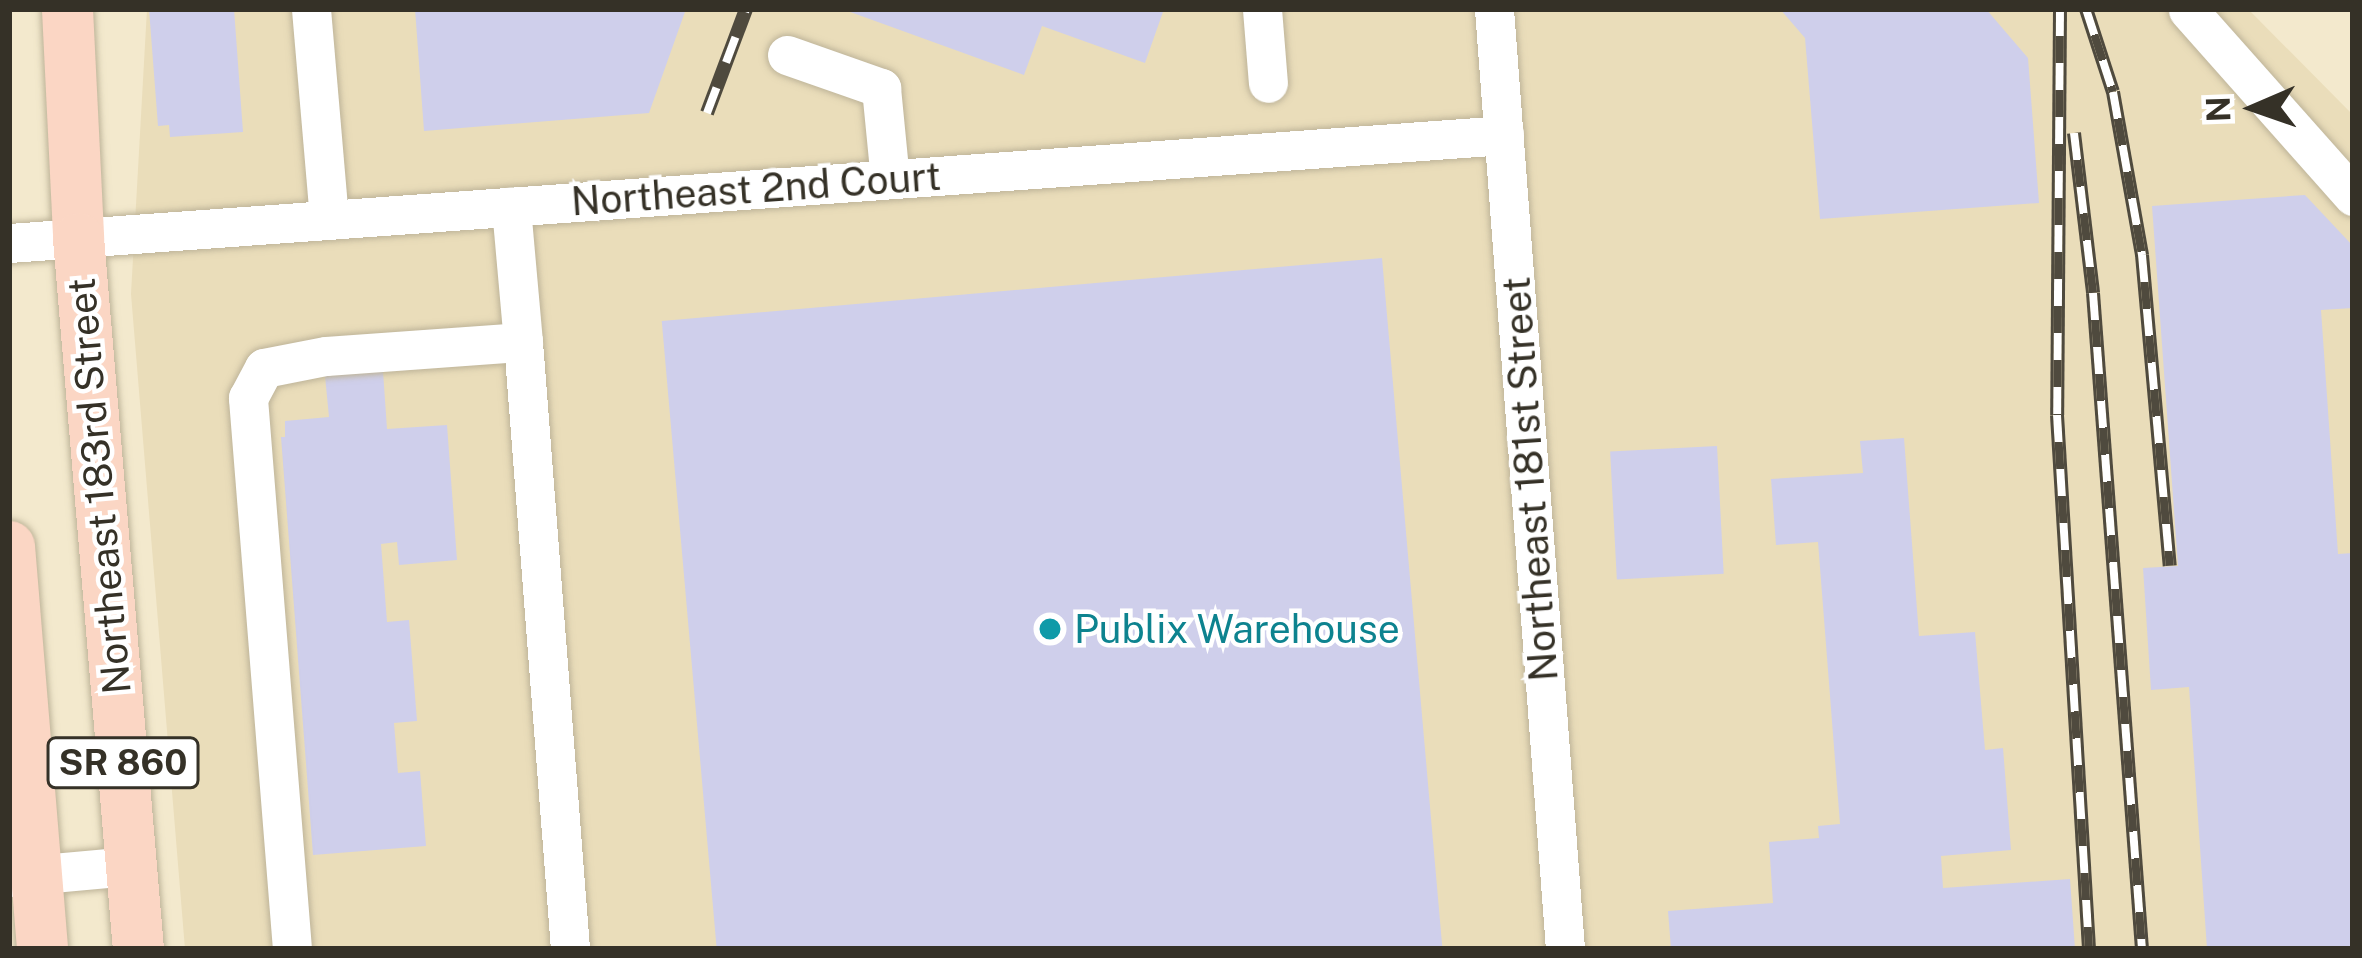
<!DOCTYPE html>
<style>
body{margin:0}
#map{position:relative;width:2362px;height:958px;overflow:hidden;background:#f3e9cd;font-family:"Public Sans",sans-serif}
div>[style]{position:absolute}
.built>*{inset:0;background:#eaddba}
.building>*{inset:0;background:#cfcfeb;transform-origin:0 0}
.roads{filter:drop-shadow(0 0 3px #beb499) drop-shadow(0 0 3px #beb499)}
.minor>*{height:39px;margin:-19.5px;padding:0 19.5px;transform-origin:19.5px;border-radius:19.5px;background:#fff}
.major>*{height:51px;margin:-25.5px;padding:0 25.5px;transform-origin:25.5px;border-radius:25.5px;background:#fbd6c4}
.rail>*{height:14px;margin-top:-7px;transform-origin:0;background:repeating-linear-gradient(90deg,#fff 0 27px,#4f4a3e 0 54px);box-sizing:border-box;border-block:3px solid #4f4a3e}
.dots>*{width:33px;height:33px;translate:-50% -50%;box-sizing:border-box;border:6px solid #fff;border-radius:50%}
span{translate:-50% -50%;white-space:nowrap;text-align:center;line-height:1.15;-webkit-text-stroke:9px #fff;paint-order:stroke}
.shield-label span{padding:3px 9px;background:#fff;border:3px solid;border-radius:9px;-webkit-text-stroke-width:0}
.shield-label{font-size:36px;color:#353127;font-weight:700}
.street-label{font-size:39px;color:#353127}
.culture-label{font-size:39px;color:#0d838f}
.left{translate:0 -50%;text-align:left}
.frame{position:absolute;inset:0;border:12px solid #353127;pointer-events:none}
.north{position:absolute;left:2194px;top:48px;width:120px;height:120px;-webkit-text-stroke:9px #fff;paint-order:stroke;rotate:268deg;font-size:33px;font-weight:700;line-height:48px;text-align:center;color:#353127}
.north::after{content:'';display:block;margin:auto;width:42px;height:54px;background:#353127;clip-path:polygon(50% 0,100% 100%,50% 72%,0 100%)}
</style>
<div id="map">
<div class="built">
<div style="clip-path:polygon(147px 9px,2248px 9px,2353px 115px,2353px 949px,185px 949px,131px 294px)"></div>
</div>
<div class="building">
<div style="clip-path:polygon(149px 9px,234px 9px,243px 132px,170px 137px,169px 125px,158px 126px)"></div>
<div style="clip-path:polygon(415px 9px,686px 9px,649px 113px,424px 131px)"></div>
<div style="clip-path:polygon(842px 9px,1164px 9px,1145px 63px,1042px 26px,1024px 75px)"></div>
<div style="clip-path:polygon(1780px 9px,1986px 9px,2028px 58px,2039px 203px,1820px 219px,1805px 38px)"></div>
<div style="clip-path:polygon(2305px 195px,2353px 246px,2353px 308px,2321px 310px,2338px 554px,2353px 553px,2353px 949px,2207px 949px,2189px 687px,2151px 690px,2143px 568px,2178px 566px,2152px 206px)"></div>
<div style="left:1382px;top:258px;width:693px;height:723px;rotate:85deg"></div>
<div style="clip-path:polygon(383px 371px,387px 429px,447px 425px,457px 560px,399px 565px,397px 542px,381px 544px,387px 622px,409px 620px,417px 721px,394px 723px,398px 773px,420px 771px,426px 846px,313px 855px,281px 437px,285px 437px,285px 421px,329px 417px,325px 376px)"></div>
<div style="clip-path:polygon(1904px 438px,1919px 636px,1975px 632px,1985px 750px,2003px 748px,2011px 850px,1941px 856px,1943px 888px,2070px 879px,2075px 949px,1671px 949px,1668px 911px,1773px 903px,1769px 842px,1819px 838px,1818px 826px,1840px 824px,1818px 542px,1776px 545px,1771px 479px,1863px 473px,1860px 441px)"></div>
<div style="left:1717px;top:446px;width:128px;height:107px;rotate:87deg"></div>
</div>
<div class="roads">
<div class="minor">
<div style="left:311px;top:9px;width:211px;rotate:85.1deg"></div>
<div style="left:1262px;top:9px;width:74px;rotate:85.4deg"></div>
<div style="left:1494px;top:9px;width:943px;rotate:85.68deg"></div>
<div style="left:2188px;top:10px;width:249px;rotate:48.4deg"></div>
<div style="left:787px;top:55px;width:100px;rotate:19.3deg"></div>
<div style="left:881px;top:88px;width:91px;rotate:84.4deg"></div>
<div style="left:9px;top:243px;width:1499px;rotate:-4.13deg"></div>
<div style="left:523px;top:342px;width:609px;rotate:85.57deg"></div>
<div style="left:9px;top:877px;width:122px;rotate:-5.2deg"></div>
<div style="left:292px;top:949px;width:553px;rotate:-94.57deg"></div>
<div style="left:248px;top:398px;width:34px;rotate:-62deg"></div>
<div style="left:264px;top:368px;width:63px;rotate:-11deg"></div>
<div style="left:326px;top:356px;width:197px;rotate:-4.1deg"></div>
<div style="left:523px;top:342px;width:136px;rotate:-95.1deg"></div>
</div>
<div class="major">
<div style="left:67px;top:9px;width:229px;rotate:87.2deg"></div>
<div style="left:78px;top:238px;width:714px;rotate:85.18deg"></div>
<div style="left:9px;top:546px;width:404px;rotate:85.3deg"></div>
</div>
</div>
<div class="rail">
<div style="left:2060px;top:9px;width:406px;rotate:90.4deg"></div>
<div style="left:2057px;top:415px;width:535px;rotate:86.57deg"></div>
<div style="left:2086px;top:9px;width:87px;rotate:72deg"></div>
<div style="left:2113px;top:92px;width:166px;rotate:79.9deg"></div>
<div style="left:2142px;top:255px;width:312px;rotate:84.9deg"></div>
<div style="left:707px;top:113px;width:111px;rotate:-69.4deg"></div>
<div style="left:2074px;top:133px;width:161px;rotate:83.2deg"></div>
<div style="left:2093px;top:293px;width:658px;rotate:85.73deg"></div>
</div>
<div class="dots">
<div style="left:1050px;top:629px;background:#0f9aa8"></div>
</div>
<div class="shield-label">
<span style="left:123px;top:763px">SR 860</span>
</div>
<div class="street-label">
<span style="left:756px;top:189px;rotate:-4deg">Northeast 2nd Court</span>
<span style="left:1530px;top:479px;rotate:-94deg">Northeast 181st Street</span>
<span style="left:99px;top:486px;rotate:-95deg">Northeast 183rd Street</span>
</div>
<div class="culture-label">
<span class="left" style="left:1074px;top:629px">Publix Warehouse</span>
</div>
<div class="frame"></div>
<div class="north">N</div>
</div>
